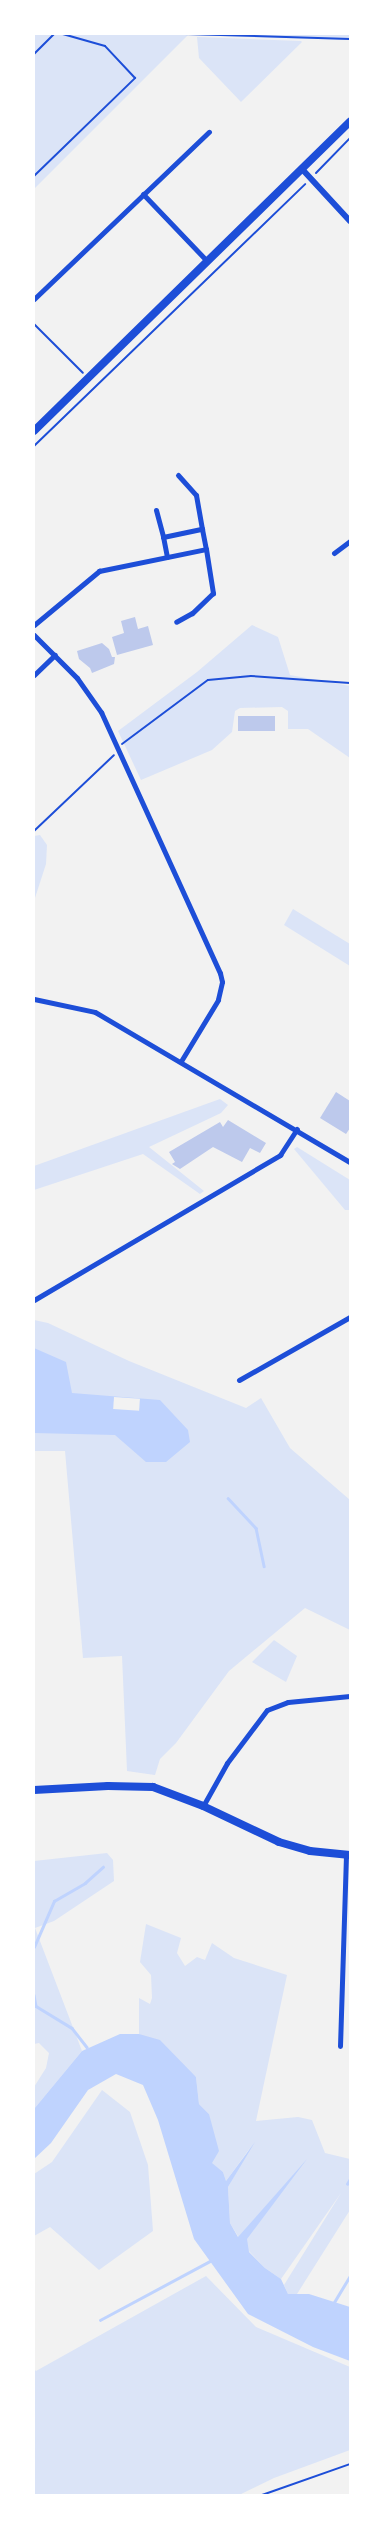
<!DOCTYPE html>
<style>
body{margin:0}
#map{position:relative;width:384px;height:2529px;overflow:hidden;background:#f2f2f2;font-family:"Work Sans",sans-serif}
div>[style]{position:absolute}
.green>*{inset:0;background:#dbe4f7}
.water>*{inset:0;background:#bfd3fe}
.pier>*{inset:0;background:#f2f2f2;transform-origin:0 0}
.stream>*{height:2.5px;margin:-1.25px;padding:0 1.25px;transform-origin:1.25px;border-radius:1.25px;background:#bfd3fe}
.building>*{inset:0;background:#bdc9ec;transform-origin:0 0}
.path>*{height:2px;margin:-1px;padding:0 1px;transform-origin:1px;border-radius:1px;background:#1d4ed8}
.minor>*{height:5px;margin:-2.5px;padding:0 2.5px;transform-origin:2.5px;border-radius:2.5px;background:#1d4ed8}
.tertiary>*{height:6px;margin:-3px;padding:0 3px;transform-origin:3px;border-radius:3px;background:#1d4ed8}
.secondary>*{height:8px;margin:-4px;padding:0 4px;transform-origin:4px;border-radius:4px;background:#1d4ed8}
.primary>*{height:8px;margin:-4px;padding:0 4px;transform-origin:4px;border-radius:4px;background:#1d4ed8}
span{translate:-50% -50%;white-space:nowrap;text-align:center;line-height:1.15;-webkit-text-stroke:4.5px #fff;paint-order:stroke}
.frame{position:absolute;inset:0;border:35px solid #fff;pointer-events:none}
</style>
<div id="map">
<div class="green">
<div style="clip-path:polygon(34px 34px,350px 34px,350px 40px,188px 35px,34px 189px)"></div>
<div style="clip-path:polygon(197px 37px,301px 41px,302px 42px,241px 102px,199px 58px)"></div>
<div style="clip-path:polygon(252px 625px,278px 637px,290px 675px,350px 686px,350px 758px,308px 729px,288px 729px,288px 711px,282px 707px,240px 708px,235px 711px,232px 732px,212px 750px,141px 780px,118px 731px,197px 672px)"></div>
<div style="clip-path:polygon(40px 835px,47px 845px,46px 864px,34px 901px,34px 836px)"></div>
<div style="clip-path:polygon(293px 909px,350px 944px,350px 966px,284px 925px)"></div>
<div style="clip-path:polygon(220px 1099px,228px 1105px,221px 1113px,149px 1147px,204px 1191px,200px 1194px,143px 1154px,34px 1190px,34px 1166px)"></div>
<div style="clip-path:polygon(297px 1147px,350px 1180px,350px 1210px,345px 1210px,294px 1149px)"></div>
<div style="clip-path:polygon(34px 1320px,48px 1323px,129px 1361px,246px 1408px,261px 1398px,290px 1448px,350px 1500px,350px 1630px,305px 1608px,229px 1671px,176px 1743px,160px 1759px,155px 1775px,127px 1771px,122px 1656px,83px 1658px,65px 1451px,34px 1451px)"></div>
<div style="clip-path:polygon(274px 1640px,297px 1656px,286px 1682px,252px 1662px)"></div>
<div style="clip-path:polygon(107px 1853px,113px 1860px,114px 1881px,54px 1921px,35px 1928px,82px 2051px,34px 2109px,34px 2087px,46px 2068px,49px 2053px,39px 2043px,34px 2044px,34px 1861px)"></div>
<div style="clip-path:polygon(146px 1924px,181px 1938px,177px 1953px,185px 1966px,197px 1957px,205px 1960px,212px 1943px,234px 1958px,287px 1975px,256px 2121px,298px 2117px,312px 2120px,325px 2153px,350px 2159px,350px 2210px,297px 2294px,288px 2294px,284px 2285px,341px 2193px,281px 2279px,265px 2268px,244px 2246px,230px 2223px,228px 2187px,250px 2148px,226px 2181px,223px 2172px,211px 2163px,209px 2114px,199px 2104px,196px 2077px,139px 2034px,139px 1998px,150px 2004px,152px 1998px,151px 1975px,140px 1962px)"></div>
<div style="clip-path:polygon(102px 2090px,130px 2112px,148px 2165px,153px 2231px,99px 2270px,50px 2227px,34px 2236px,34px 2174px,52px 2162px)"></div>
<div style="clip-path:polygon(206px 2276px,256px 2327px,350px 2367px,350px 2450px,274px 2478px,239px 2495px,34px 2495px,34px 2369px,36px 2371px)"></div>
</div>
<div class="water">
<div style="clip-path:polygon(34px 1348px,66px 1362px,72px 1393px,160px 1400px,188px 1430px,190px 1442px,166px 1462px,146px 1462px,115px 1435px,34px 1433px)"></div>
<div style="clip-path:polygon(120px 2034px,139px 2034px,160px 2040px,196px 2077px,199px 2104px,209px 2114px,219px 2151px,212px 2163px,223px 2172px,226px 2181px,255px 2142px,228px 2187px,230px 2223px,238px 2237px,307px 2159px,247px 2239px,249px 2252px,265px 2268px,281px 2279px,288px 2294px,309px 2294px,350px 2307px,350px 2361px,313px 2347px,248px 2314px,194px 2239px,158px 2120px,143px 2085px,116px 2074px,88px 2090px,51px 2143px,34px 2159px,34px 2109px,82px 2051px)"></div>
</div>
<div class="pier">
<div style="left:114px;top:1397px;width:26px;height:12px;rotate:4deg"></div>
</div>
<div class="stream">
<div style="left:228px;top:1498px;width:41px;rotate:47deg"></div>
<div style="left:256px;top:1528px;width:39px;rotate:78deg"></div>
<div style="left:34px;top:1947px;width:50px;rotate:-66.5deg"></div>
<div style="left:54px;top:1901px;width:36px;rotate:-30deg"></div>
<div style="left:85px;top:1883px;width:24px;rotate:-42deg"></div>
<div style="left:34px;top:1995px;width:11px;rotate:80deg"></div>
<div style="left:36px;top:2006px;width:42px;rotate:31.4deg"></div>
<div style="left:72px;top:2028px;width:24px;rotate:52deg"></div>
<div style="left:347px;top:2184px;width:6px;rotate:-59deg"></div>
<div style="left:333px;top:2304px;width:33px;rotate:-59deg"></div>
<div style="left:100px;top:2320px;width:125px;rotate:-28.2deg"></div>
</div>
<div class="building">
<div style="clip-path:polygon(135px 617px,138px 629px,148px 626px,153px 645px,117px 655px,112px 637px,124px 633px,121px 621px)"></div>
<div style="clip-path:polygon(102px 643px,109px 649px,112px 657px,115px 657px,114px 664px,92px 673px,90px 668px,79px 659px,77px 651px)"></div>
<div style="left:275px;top:716px;width:15px;height:37px;rotate:90deg"></div>
<div style="clip-path:polygon(336px 1092px,350px 1101px,350px 1128px,346px 1134px,320px 1118px)"></div>
<div style="clip-path:polygon(228px 1120px,266px 1143px,260px 1153px,250px 1148px,242px 1162px,213px 1147px,180px 1169px,172px 1164px,175px 1162px,169px 1152px,220px 1122px,223px 1127px)"></div>
</div>
<div class="path">
<div style="left:185px;top:34px;width:165px;rotate:1.7deg"></div>
<div style="left:34px;top:54px;width:28px;rotate:-45deg"></div>
<div style="left:316px;top:173px;width:49px;rotate:-45.8deg"></div>
<div style="left:34px;top:176px;width:141px;rotate:-44.1deg"></div>
<div style="left:135px;top:78px;width:44px;rotate:-133.2deg"></div>
<div style="left:105px;top:46px;width:44px;rotate:-164.1deg"></div>
<div style="left:34px;top:324px;width:69px;rotate:45deg"></div>
<div style="left:34px;top:446px;width:377px;rotate:-44deg"></div>
<div style="left:122px;top:744px;width:107px;rotate:-36.7deg"></div>
<div style="left:208px;top:680px;width:43px;rotate:-5.3deg"></div>
<div style="left:251px;top:676px;width:99px;rotate:4deg"></div>
<div style="left:34px;top:831px;width:110px;rotate:-43.5deg"></div>
<div style="left:262px;top:2495px;width:93px;rotate:-19.4deg"></div>
</div>
<div class="minor">
<div style="left:143px;top:194px;width:93px;rotate:46.3deg"></div>
<div style="left:34px;top:299px;width:242px;rotate:-43.7deg"></div>
<div style="left:178px;top:475px;width:27px;rotate:48deg"></div>
<div style="left:196px;top:495px;width:35px;rotate:80deg"></div>
<div style="left:156px;top:510px;width:28px;rotate:75deg"></div>
<div style="left:334px;top:553px;width:20px;rotate:-37deg"></div>
<div style="left:167px;top:557px;width:20px;rotate:-101deg"></div>
<div style="left:163px;top:537px;width:40px;rotate:-12deg"></div>
<div style="left:202px;top:529px;width:20px;rotate:79deg"></div>
<div style="left:34px;top:625px;width:85px;rotate:-39.7deg"></div>
<div style="left:99px;top:571px;width:109px;rotate:-11.6deg"></div>
<div style="left:206px;top:549px;width:45px;rotate:81deg"></div>
<div style="left:213px;top:593px;width:29px;rotate:136deg"></div>
<div style="left:192px;top:613px;width:18px;rotate:151deg"></div>
<div style="left:34px;top:635px;width:61px;rotate:45deg"></div>
<div style="left:77px;top:678px;width:42px;rotate:54.8deg"></div>
<div style="left:101px;top:712px;width:287px;rotate:65.5deg"></div>
<div style="left:220px;top:973px;width:9px;rotate:77deg"></div>
<div style="left:222px;top:982px;width:18px;rotate:103deg"></div>
<div style="left:218px;top:1000px;width:71px;rotate:121.2deg"></div>
<div style="left:34px;top:675px;width:29px;rotate:-44deg"></div>
<div style="left:34px;top:999px;width:62px;rotate:12deg"></div>
<div style="left:95px;top:1012px;width:296px;rotate:30.5deg"></div>
<div style="left:34px;top:1300px;width:286px;rotate:-30.5deg"></div>
<div style="left:280px;top:1155px;width:31px;rotate:-57deg"></div>
<div style="left:239px;top:1380px;width:128px;rotate:-29.6deg"></div>
<div style="left:203px;top:1806px;width:49px;rotate:-60.8deg"></div>
<div style="left:227px;top:1763px;width:66px;rotate:-53deg"></div>
<div style="left:267px;top:1710px;width:22px;rotate:-21deg"></div>
<div style="left:288px;top:1702px;width:62px;rotate:-5.5deg"></div>
<div style="left:340px;top:2046px;width:191px;rotate:-88.2deg"></div>
</div>
<div class="tertiary">
<div style="left:302px;top:169px;width:71px;rotate:47.3deg"></div>
</div>
<div class="secondary">
<div style="left:34px;top:431px;width:442px;rotate:-44.4deg"></div>
</div>
<div class="primary">
<div style="left:34px;top:1790px;width:74px;rotate:-3.1deg"></div>
<div style="left:108px;top:1786px;width:45px;rotate:1.3deg"></div>
<div style="left:153px;top:1787px;width:53px;rotate:20.8deg"></div>
<div style="left:203px;top:1806px;width:84px;rotate:25.3deg"></div>
<div style="left:279px;top:1842px;width:32px;rotate:16deg"></div>
<div style="left:310px;top:1851px;width:40px;rotate:5.7deg"></div>
</div>
<div class="frame"></div>
</div>
